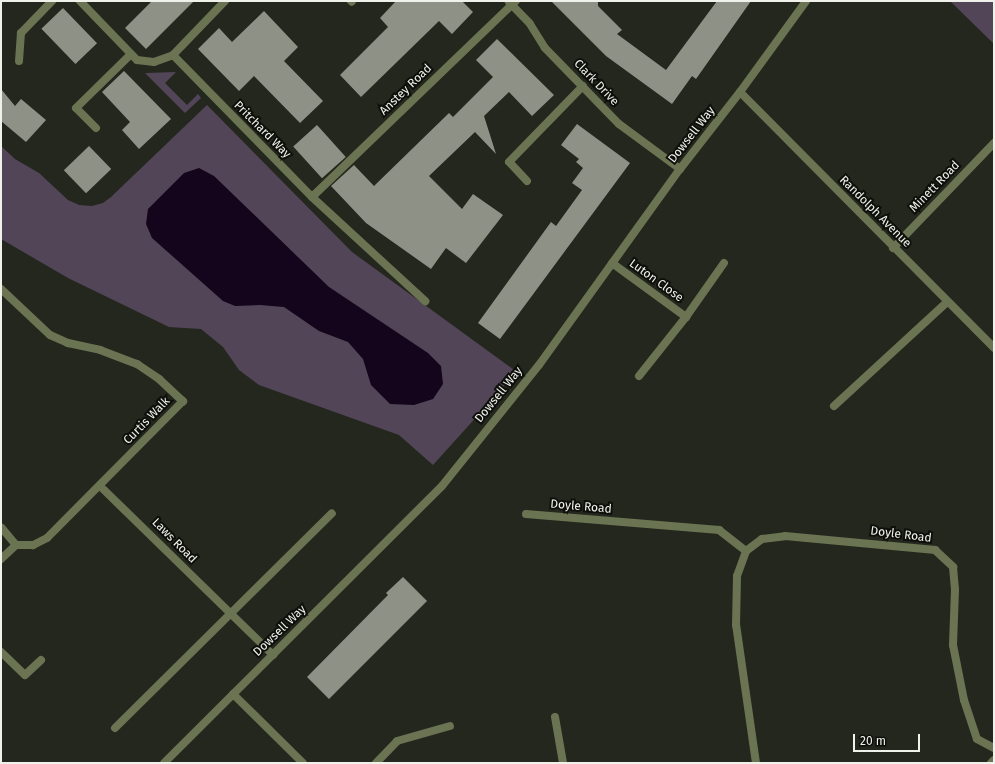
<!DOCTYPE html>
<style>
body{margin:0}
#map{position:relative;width:995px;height:764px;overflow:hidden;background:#24271d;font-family:"Fira Sans",sans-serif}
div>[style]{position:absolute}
.green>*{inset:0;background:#524558}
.water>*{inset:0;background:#14041c}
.building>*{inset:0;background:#8e9286;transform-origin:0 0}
.service>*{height:8px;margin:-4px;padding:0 4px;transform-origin:4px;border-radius:4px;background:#6a7452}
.minor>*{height:8px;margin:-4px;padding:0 4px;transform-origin:4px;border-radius:4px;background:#6a7452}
span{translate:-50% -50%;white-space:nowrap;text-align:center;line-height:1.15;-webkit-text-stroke:4px #0e0f0b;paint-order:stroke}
.street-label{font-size:12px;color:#eff1ea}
.frame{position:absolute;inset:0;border:2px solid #eff1ea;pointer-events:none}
.scale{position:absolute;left:853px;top:734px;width:67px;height:18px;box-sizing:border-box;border:2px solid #eff1ea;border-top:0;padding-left:5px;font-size:12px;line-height:14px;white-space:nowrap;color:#eff1ea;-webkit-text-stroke:3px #0e0f0b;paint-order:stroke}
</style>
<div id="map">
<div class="green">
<div style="clip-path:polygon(950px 1px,994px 1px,994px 44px)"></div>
<div style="clip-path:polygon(176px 72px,165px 83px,187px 105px,198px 94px,201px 98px,185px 113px,145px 73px)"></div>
<div style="clip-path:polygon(207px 105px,352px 252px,517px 372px,433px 465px,399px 435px,259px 385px,239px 370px,223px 347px,201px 329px,169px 327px,68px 278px,1px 239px,1px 146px,15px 159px,39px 173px,68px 200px,79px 205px,92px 206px,103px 203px,111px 197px)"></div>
</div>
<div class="water">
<div style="clip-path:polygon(199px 168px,214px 176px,329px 287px,428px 353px,441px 366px,443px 384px,433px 399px,414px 405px,390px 404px,371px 385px,363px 359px,348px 342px,319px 331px,284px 307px,260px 305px,235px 306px,223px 301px,152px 238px,146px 224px,148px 209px,184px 173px)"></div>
</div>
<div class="building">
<div style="clip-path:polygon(152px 1px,194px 1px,146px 49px,125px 28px)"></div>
<div style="clip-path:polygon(396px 1px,462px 1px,473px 12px,452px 34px,439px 21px,361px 97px,340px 75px,388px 27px,380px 18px)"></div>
<div style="clip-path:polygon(551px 1px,598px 1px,598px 6px,622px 30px,617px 34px,666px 70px,717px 1px,751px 1px,696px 79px,692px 76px,672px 104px,606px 56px)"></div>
<div style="left:63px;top:8px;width:49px;height:30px;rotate:46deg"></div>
<div style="clip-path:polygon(264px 11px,298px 47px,284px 61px,323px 101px,300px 123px,254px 76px,239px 91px,198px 49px,219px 28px,232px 42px)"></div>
<div style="clip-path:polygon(497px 39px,554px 95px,532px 116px,509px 92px,484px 116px,496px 154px,475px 132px,429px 176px,462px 209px,473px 194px,503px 215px,466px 263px,446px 248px,431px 269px,366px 223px,331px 186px,354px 165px,374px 186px,449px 113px,453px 117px,493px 77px,476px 60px)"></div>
<div style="clip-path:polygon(124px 71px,171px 119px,139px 149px,122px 130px,130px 122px,102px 92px)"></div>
<div style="clip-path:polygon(1px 89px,15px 106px,21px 99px,46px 120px,26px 142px,1px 121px)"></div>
<div style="clip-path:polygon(577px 124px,630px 163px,500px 339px,478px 323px,551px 222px,556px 226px,582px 190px,572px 183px,583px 168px,576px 162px,579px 159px,561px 145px)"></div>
<div style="left:317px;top:125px;width:43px;height:32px;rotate:48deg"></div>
<div style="left:89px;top:146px;width:32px;height:35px;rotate:46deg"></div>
<div style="clip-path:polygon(403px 577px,427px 601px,329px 699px,307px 677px,388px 595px,386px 593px)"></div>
</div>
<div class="service">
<div style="left:351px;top:1px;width:1px;rotate:45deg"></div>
<div style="left:19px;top:61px;width:28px;rotate:-86deg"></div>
<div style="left:21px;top:33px;width:45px;rotate:-45.9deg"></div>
<div style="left:96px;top:128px;width:28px;rotate:-135deg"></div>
<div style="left:76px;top:108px;width:77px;rotate:-44.5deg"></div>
<div style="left:527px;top:181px;width:26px;rotate:-133deg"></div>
<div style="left:509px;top:162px;width:106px;rotate:-45.8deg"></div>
<div style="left:1px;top:652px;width:33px;rotate:44deg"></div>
<div style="left:25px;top:675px;width:22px;rotate:-43deg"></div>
</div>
<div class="minor">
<div style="left:80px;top:1px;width:82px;rotate:46deg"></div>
<div style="left:137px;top:60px;width:17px;rotate:7deg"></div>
<div style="left:154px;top:62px;width:20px;rotate:-20deg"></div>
<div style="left:173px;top:55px;width:199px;rotate:45.6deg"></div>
<div style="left:312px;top:197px;width:154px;rotate:42.6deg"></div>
<div style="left:509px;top:2px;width:30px;rotate:46deg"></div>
<div style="left:530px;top:24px;width:28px;rotate:58deg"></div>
<div style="left:545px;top:48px;width:106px;rotate:45.8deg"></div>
<div style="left:619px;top:124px;width:76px;rotate:36.4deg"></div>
<div style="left:173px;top:55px;width:75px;rotate:-46.1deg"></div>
<div style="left:740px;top:92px;width:361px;rotate:45.2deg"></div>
<div style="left:312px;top:197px;width:283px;rotate:-43.9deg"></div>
<div style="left:893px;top:248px;width:146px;rotate:-46.1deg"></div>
<div style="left:612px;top:263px;width:92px;rotate:36.1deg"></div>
<div style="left:1px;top:289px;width:67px;rotate:43.2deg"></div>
<div style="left:50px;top:335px;width:20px;rotate:24deg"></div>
<div style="left:68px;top:343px;width:33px;rotate:12deg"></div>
<div style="left:100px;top:350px;width:40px;rotate:21deg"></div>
<div style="left:137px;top:364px;width:27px;rotate:34deg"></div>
<div style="left:159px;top:379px;width:33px;rotate:43deg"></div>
<div style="left:183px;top:401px;width:193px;rotate:134.8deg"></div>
<div style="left:47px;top:538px;width:16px;rotate:153deg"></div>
<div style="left:33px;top:545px;width:17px;rotate:180deg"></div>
<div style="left:16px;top:545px;width:23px;rotate:-130deg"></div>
<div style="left:639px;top:376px;width:75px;rotate:-51.5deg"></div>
<div style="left:686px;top:317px;width:66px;rotate:-54.9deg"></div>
<div style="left:834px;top:406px;width:154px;rotate:-42.6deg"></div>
<div style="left:100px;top:486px;width:242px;rotate:44.3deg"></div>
<div style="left:526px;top:514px;width:194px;rotate:4.7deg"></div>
<div style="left:719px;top:530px;width:34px;rotate:38deg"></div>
<div style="left:1px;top:559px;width:21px;rotate:-43deg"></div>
<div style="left:233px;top:694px;width:98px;rotate:44.6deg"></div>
<div style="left:555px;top:717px;width:47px;rotate:80.1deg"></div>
<div style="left:115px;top:728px;width:305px;rotate:-44.7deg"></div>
<div style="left:164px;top:763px;width:392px;rotate:-44.9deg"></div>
<div style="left:442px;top:486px;width:155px;rotate:-51.3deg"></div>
<div style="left:539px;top:365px;width:241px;rotate:-54.3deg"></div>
<div style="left:680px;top:169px;width:98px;rotate:-52.1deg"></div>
<div style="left:740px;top:92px;width:112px;rotate:-54deg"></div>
<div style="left:376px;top:763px;width:30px;rotate:-46deg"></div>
<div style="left:397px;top:741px;width:55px;rotate:-15.8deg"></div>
<div style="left:756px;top:763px;width:139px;rotate:-98.2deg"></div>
<div style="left:736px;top:625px;width:49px;rotate:-88.8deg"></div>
<div style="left:737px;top:576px;width:27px;rotate:-70deg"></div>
<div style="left:746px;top:551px;width:20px;rotate:-37deg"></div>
<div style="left:762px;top:539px;width:23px;rotate:-7deg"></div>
<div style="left:785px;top:536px;width:151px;rotate:5.3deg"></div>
<div style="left:935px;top:550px;width:25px;rotate:43deg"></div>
<div style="left:953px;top:567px;width:23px;rotate:85deg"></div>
<div style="left:955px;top:590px;width:55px;rotate:92.1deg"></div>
<div style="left:953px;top:645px;width:56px;rotate:78.7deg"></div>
<div style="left:964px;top:700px;width:41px;rotate:71.6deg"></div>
<div style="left:977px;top:739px;width:19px;rotate:28deg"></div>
<div style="left:991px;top:763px;width:4px;rotate:-45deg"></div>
</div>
<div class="street-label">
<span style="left:596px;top:83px;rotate:46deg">Clark Drive</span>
<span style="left:406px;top:90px;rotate:-44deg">Anstey Road</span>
<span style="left:262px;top:130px;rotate:45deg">Pritchard Way</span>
<span style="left:692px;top:135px;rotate:-52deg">Dowsell Way</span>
<span style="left:935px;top:187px;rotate:-46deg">Minett Road</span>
<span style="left:875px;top:212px;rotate:45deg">Randolph Avenue</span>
<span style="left:656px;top:281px;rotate:36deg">Luton Close</span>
<span style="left:499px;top:395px;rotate:-51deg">Dowsell Way</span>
<span style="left:147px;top:421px;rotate:-46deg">Curtis Walk</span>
<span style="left:581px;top:507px;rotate:5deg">Doyle Road</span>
<span style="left:901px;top:535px;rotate:7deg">Doyle Road</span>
<span style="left:174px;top:541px;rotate:45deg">Laws Road</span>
<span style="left:280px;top:631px;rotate:-44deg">Dowsell Way</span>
</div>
<div class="frame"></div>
<div class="scale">20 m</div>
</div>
